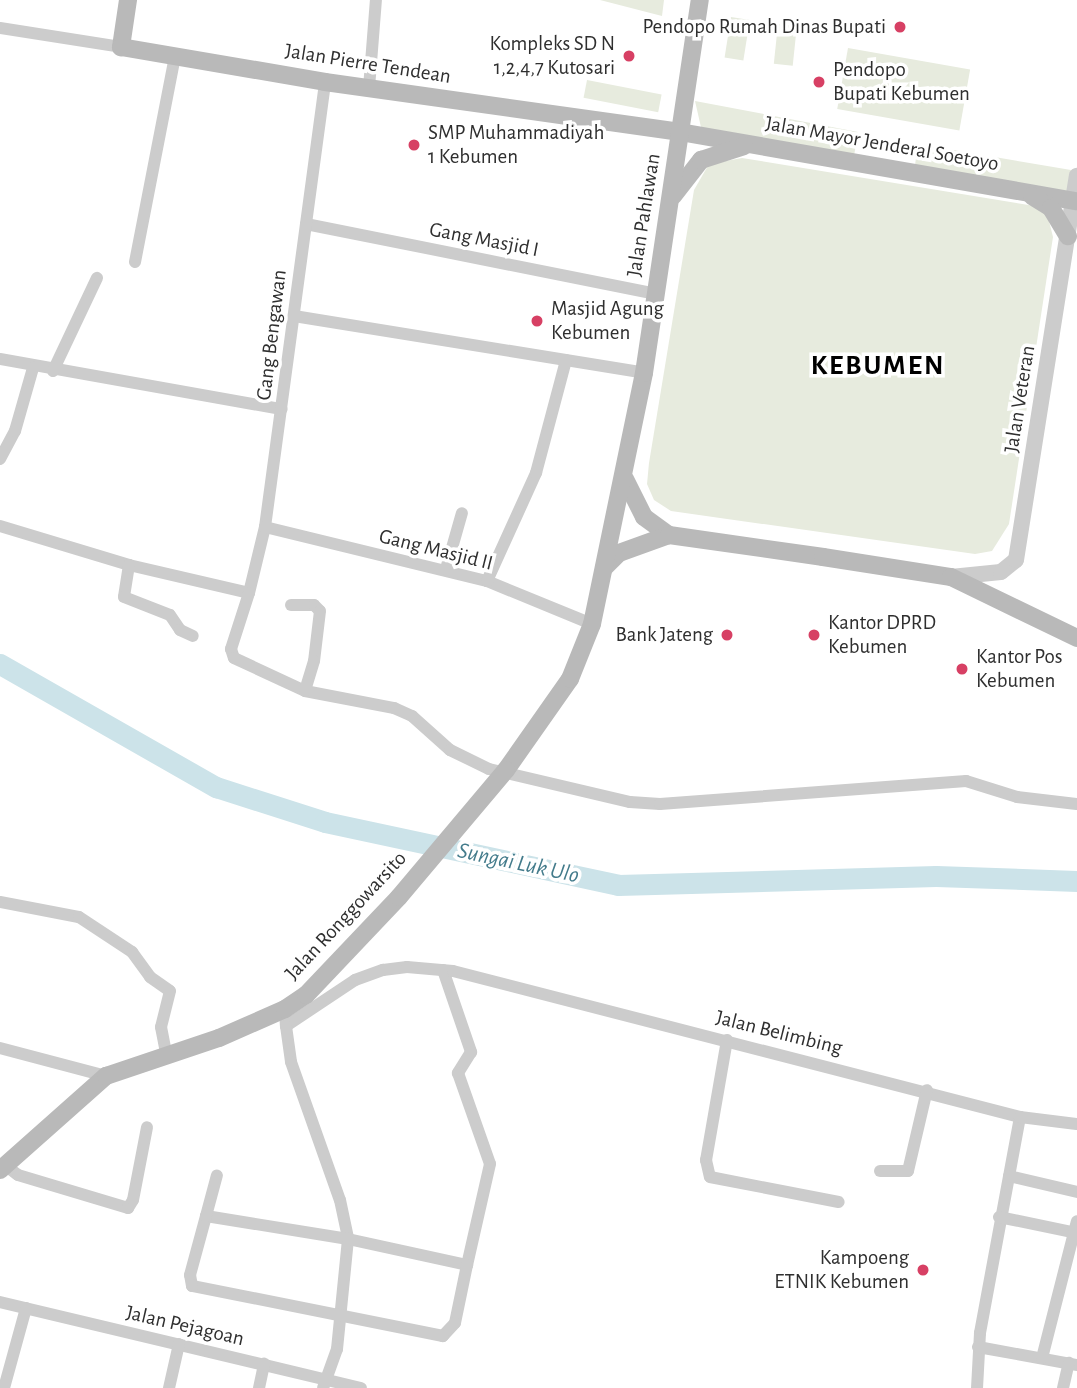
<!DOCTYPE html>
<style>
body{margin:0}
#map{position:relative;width:1077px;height:1388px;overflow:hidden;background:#fff;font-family:"Alegreya Sans",sans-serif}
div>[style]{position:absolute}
.green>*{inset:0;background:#e7ebde;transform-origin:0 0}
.river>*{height:21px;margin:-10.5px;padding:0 10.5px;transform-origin:10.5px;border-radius:10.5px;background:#cce3e9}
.minor>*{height:12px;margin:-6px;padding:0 6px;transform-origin:6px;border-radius:6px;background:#ccc}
.tertiary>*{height:16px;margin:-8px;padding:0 8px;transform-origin:8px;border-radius:8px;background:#ccc}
.secondary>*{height:18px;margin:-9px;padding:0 9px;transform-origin:9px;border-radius:9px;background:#b9b9b9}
.secondary-bridge>*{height:18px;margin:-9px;padding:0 9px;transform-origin:9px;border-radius:9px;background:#b9b9b9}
.dots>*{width:19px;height:19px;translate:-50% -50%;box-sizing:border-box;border:4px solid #fff;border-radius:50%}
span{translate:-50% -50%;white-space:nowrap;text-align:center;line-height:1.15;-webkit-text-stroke:7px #fff;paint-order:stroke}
.poi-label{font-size:21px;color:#2f2f2f}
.right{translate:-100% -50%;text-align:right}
.left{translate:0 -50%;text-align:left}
.street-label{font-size:21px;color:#2f2f2f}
.water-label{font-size:23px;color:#437b8b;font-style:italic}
.district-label{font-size:28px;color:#000;font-weight:700;letter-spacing:2px}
</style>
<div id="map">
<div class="green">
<div style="clip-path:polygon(600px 0,664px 0,662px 16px)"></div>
<div style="left:731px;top:17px;width:19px;height:41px;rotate:9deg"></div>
<div style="left:778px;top:24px;width:19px;height:40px;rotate:6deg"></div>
<div style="left:848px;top:48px;width:124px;height:62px;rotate:10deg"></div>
<div style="left:587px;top:80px;width:76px;height:18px;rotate:11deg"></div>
<div style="clip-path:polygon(695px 101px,858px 132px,853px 162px,703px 136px)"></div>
<div style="clip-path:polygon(918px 144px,1077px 171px,1077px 195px,914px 172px)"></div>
<div style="clip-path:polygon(742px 158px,1035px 206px,1047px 213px,1053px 237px,1009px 524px,992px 551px,975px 554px,671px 511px,654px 500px,647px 484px,649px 463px,694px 190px,709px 164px)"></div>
</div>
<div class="river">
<div style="left:0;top:664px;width:249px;rotate:29.7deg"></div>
<div style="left:216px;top:787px;width:114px;rotate:17.8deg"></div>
<div style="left:325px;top:822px;width:300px;rotate:12.1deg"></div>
<div style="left:618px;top:885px;width:318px;rotate:-1.6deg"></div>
<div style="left:936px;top:876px;width:141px;rotate:2deg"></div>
</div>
<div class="minor">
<div style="left:0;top:28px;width:122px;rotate:8.9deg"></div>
<div style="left:369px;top:88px;width:88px;rotate:-85.5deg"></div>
<div style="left:306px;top:224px;width:356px;rotate:11.3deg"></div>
<div style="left:135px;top:262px;width:209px;rotate:-79deg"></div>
<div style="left:294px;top:316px;width:355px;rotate:9.2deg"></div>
<div style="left:0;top:359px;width:286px;rotate:10.1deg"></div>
<div style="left:53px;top:371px;width:103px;rotate:-64.7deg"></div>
<div style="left:0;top:459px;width:32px;rotate:-62deg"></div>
<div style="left:15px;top:431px;width:66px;rotate:-74.1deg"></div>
<div style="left:0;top:526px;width:135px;rotate:16.8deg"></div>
<div style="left:129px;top:565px;width:123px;rotate:13.1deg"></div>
<div style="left:249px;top:593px;width:68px;rotate:-76.4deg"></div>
<div style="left:265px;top:527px;width:449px;rotate:-82.3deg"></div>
<div style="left:265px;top:527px;width:228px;rotate:13.7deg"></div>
<div style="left:487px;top:581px;width:113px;rotate:22.3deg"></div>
<div style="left:129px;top:565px;width:32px;rotate:99deg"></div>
<div style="left:124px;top:597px;width:49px;rotate:21.4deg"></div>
<div style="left:170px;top:615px;width:18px;rotate:56deg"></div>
<div style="left:180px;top:630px;width:14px;rotate:25deg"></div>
<div style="left:446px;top:569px;width:58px;rotate:-74.1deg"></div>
<div style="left:487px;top:581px;width:119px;rotate:-65.6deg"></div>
<div style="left:536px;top:473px;width:117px;rotate:-75.1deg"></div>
<div style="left:249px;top:593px;width:59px;rotate:107.8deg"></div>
<div style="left:231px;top:649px;width:9px;rotate:72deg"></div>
<div style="left:234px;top:658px;width:78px;rotate:24.9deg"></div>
<div style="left:305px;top:691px;width:91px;rotate:10.8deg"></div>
<div style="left:394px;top:708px;width:20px;rotate:24deg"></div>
<div style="left:412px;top:716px;width:51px;rotate:41.8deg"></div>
<div style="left:450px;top:750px;width:43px;rotate:26deg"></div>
<div style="left:489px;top:769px;width:145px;rotate:13.2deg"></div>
<div style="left:630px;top:802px;width:30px;rotate:4deg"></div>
<div style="left:660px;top:804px;width:307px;rotate:-4.3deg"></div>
<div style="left:966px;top:781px;width:53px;rotate:17.4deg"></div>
<div style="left:1017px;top:797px;width:60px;rotate:6.7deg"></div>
<div style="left:291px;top:605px;width:23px"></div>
<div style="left:314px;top:605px;width:8px;rotate:45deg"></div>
<div style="left:320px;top:611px;width:50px;rotate:96.8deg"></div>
<div style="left:314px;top:661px;width:31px;rotate:107deg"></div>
<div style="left:0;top:902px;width:80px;rotate:10.8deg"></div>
<div style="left:79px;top:917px;width:64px;rotate:33.4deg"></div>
<div style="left:132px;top:952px;width:31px;rotate:54deg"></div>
<div style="left:150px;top:977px;width:24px;rotate:35deg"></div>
<div style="left:170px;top:991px;width:37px;rotate:104deg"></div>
<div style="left:161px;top:1027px;width:31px;rotate:79deg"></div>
<div style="left:443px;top:970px;width:87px;rotate:71.1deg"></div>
<div style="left:471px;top:1052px;width:25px;rotate:122deg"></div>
<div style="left:458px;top:1073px;width:96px;rotate:70.6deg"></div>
<div style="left:490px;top:1164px;width:104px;rotate:102.8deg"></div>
<div style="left:285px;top:1009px;width:17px;rotate:87deg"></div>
<div style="left:286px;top:1026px;width:83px;rotate:-33.7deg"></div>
<div style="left:355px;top:980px;width:30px;rotate:-20deg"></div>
<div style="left:383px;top:970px;width:24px;rotate:-7deg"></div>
<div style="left:407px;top:967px;width:46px;rotate:5deg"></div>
<div style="left:453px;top:971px;width:585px;rotate:14.44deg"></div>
<div style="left:1020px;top:1117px;width:220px;rotate:100.5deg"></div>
<div style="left:980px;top:1333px;width:55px;rotate:93.1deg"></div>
<div style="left:286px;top:1026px;width:36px;rotate:82deg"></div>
<div style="left:291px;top:1062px;width:146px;rotate:70.5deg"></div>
<div style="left:340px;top:1200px;width:40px;rotate:78deg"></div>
<div style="left:348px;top:1239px;width:111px;rotate:95.7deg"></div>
<div style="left:337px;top:1349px;width:41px;rotate:109.7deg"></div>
<div style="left:727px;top:1040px;width:122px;rotate:99.9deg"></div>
<div style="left:706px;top:1160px;width:17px;rotate:77deg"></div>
<div style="left:710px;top:1177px;width:131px;rotate:11deg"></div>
<div style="left:0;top:1048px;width:110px;rotate:14.8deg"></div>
<div style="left:1020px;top:1117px;width:57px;rotate:7deg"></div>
<div style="left:5px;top:1165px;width:16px;rotate:38deg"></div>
<div style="left:18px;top:1175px;width:115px;rotate:16.7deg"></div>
<div style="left:128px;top:1208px;width:9px;rotate:-58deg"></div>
<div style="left:133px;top:1200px;width:74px;rotate:-79.1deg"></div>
<div style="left:880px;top:1171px;width:28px"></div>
<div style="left:908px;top:1171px;width:83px;rotate:-76.8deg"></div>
<div style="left:1009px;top:1176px;width:70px;rotate:13.2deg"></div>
<div style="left:206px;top:1216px;width:144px;rotate:9.2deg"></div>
<div style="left:348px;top:1239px;width:122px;rotate:12.3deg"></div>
<div style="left:467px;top:1265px;width:59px;rotate:101.7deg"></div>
<div style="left:455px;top:1323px;width:18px;rotate:133deg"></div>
<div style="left:443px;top:1336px;width:256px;rotate:-168.7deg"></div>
<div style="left:192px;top:1286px;width:11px;rotate:-100deg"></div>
<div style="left:190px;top:1275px;width:61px;rotate:-74.8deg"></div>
<div style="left:206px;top:1216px;width:42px;rotate:-75deg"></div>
<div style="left:999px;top:1217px;width:80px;rotate:11.6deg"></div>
<div style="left:0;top:1302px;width:371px;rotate:13.4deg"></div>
<div style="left:978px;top:1347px;width:101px;rotate:10.3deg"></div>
<div style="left:1042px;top:1358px;width:141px;rotate:-75.7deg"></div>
<div style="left:4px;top:1388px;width:83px;rotate:-74.6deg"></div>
<div style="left:169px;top:1388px;width:45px;rotate:-77.2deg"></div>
<div style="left:259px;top:1388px;width:25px;rotate:-78deg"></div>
<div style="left:1063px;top:1388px;width:26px;rotate:-77deg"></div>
</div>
<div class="tertiary">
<div style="left:951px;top:577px;width:50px;rotate:-5.7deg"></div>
<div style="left:1001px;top:572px;width:19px;rotate:-39deg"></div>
<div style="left:1016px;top:560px;width:389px;rotate:-81deg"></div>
</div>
<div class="secondary">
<div style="left:128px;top:0;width:48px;rotate:98.5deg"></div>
<div style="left:121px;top:47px;width:207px;rotate:9.7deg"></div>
<div style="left:325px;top:82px;width:359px;rotate:8deg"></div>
<div style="left:680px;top:132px;width:403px;rotate:9.9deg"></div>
<div style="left:673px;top:196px;width:46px;rotate:-52.1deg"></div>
<div style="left:701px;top:160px;width:45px;rotate:-18deg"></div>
<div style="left:1032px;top:196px;width:22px;rotate:32deg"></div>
<div style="left:1051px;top:208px;width:33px;rotate:59deg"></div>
<div style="left:625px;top:479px;width:42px;rotate:63.4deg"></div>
<div style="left:644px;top:517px;width:31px;rotate:36deg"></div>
<div style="left:604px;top:568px;width:21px;rotate:-45deg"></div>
<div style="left:619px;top:553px;width:53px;rotate:-19.8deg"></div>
<div style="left:669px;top:535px;width:156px;rotate:8.1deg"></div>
<div style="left:823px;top:557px;width:130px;rotate:8.9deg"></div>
<div style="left:951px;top:577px;width:140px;rotate:25.8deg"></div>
<div style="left:506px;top:770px;width:111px;rotate:-54.9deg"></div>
<div style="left:570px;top:679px;width:59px;rotate:-68.2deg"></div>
<div style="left:592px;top:624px;width:256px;rotate:-78.3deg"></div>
<div style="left:644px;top:373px;width:377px;rotate:-81.5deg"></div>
<div style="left:0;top:1170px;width:142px;rotate:-41.6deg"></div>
<div style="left:106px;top:1076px;width:119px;rotate:-18.6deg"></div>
<div style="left:219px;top:1038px;width:72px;rotate:-23.7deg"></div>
<div style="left:285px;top:1009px;width:25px;rotate:-34deg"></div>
<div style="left:306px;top:995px;width:135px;rotate:-46.5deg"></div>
</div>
<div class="secondary-bridge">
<div style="left:399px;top:897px;width:166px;rotate:-49.9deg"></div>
</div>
<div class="dots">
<div style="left:900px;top:27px;background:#d74064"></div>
<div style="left:629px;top:56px;background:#d74064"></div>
<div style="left:819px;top:82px;background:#d74064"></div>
<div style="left:414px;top:145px;background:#d74064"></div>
<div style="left:537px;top:321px;background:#d74064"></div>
<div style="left:727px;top:635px;background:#d74064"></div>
<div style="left:814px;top:635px;background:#d74064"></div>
<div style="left:962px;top:669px;background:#d74064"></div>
<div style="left:923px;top:1270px;background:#d74064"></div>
</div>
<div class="poi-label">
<span class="right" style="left:886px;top:27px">Pendopo Rumah Dinas Bupati</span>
<span class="right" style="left:615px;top:56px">Kompleks SD N<br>1,2,4,7 Kutosari</span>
<span class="left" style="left:833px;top:82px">Pendopo<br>Bupati Kebumen</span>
<span class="left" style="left:428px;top:145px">SMP Muhammadiyah<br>1 Kebumen</span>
<span class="left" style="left:551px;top:321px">Masjid Agung<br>Kebumen</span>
<span class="left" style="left:828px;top:635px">Kantor DPRD<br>Kebumen</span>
<span class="right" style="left:713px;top:635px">Bank Jateng</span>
<span class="left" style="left:976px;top:669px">Kantor Pos<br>Kebumen</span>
<span class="right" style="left:909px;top:1270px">Kampoeng<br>ETNIK Kebumen</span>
</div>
<div class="street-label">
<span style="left:368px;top:64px;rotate:9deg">Jalan Pierre Tendean</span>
<span style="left:882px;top:144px;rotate:10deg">Jalan Mayor Jenderal Soetoyo</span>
<span style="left:644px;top:215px;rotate:-81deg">Jalan Pahlawan</span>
<span style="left:484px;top:240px;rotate:11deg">Gang Masjid I</span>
<span style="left:272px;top:335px;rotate:-83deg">Gang Bengawan</span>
<span style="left:1020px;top:399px;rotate:-81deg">Jalan Veteran</span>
<span style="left:436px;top:550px;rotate:14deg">Gang Masjid II</span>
<span style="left:346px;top:916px;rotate:-47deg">Jalan Ronggowarsito</span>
<span style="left:779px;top:1033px;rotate:14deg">Jalan Belimbing</span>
<span style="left:185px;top:1326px;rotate:13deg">Jalan Pejagoan</span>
</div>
<div class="water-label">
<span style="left:518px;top:864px;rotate:12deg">Sungai Luk Ulo</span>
</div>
<div class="district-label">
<span style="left:878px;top:366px">KEBUMEN</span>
</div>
</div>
